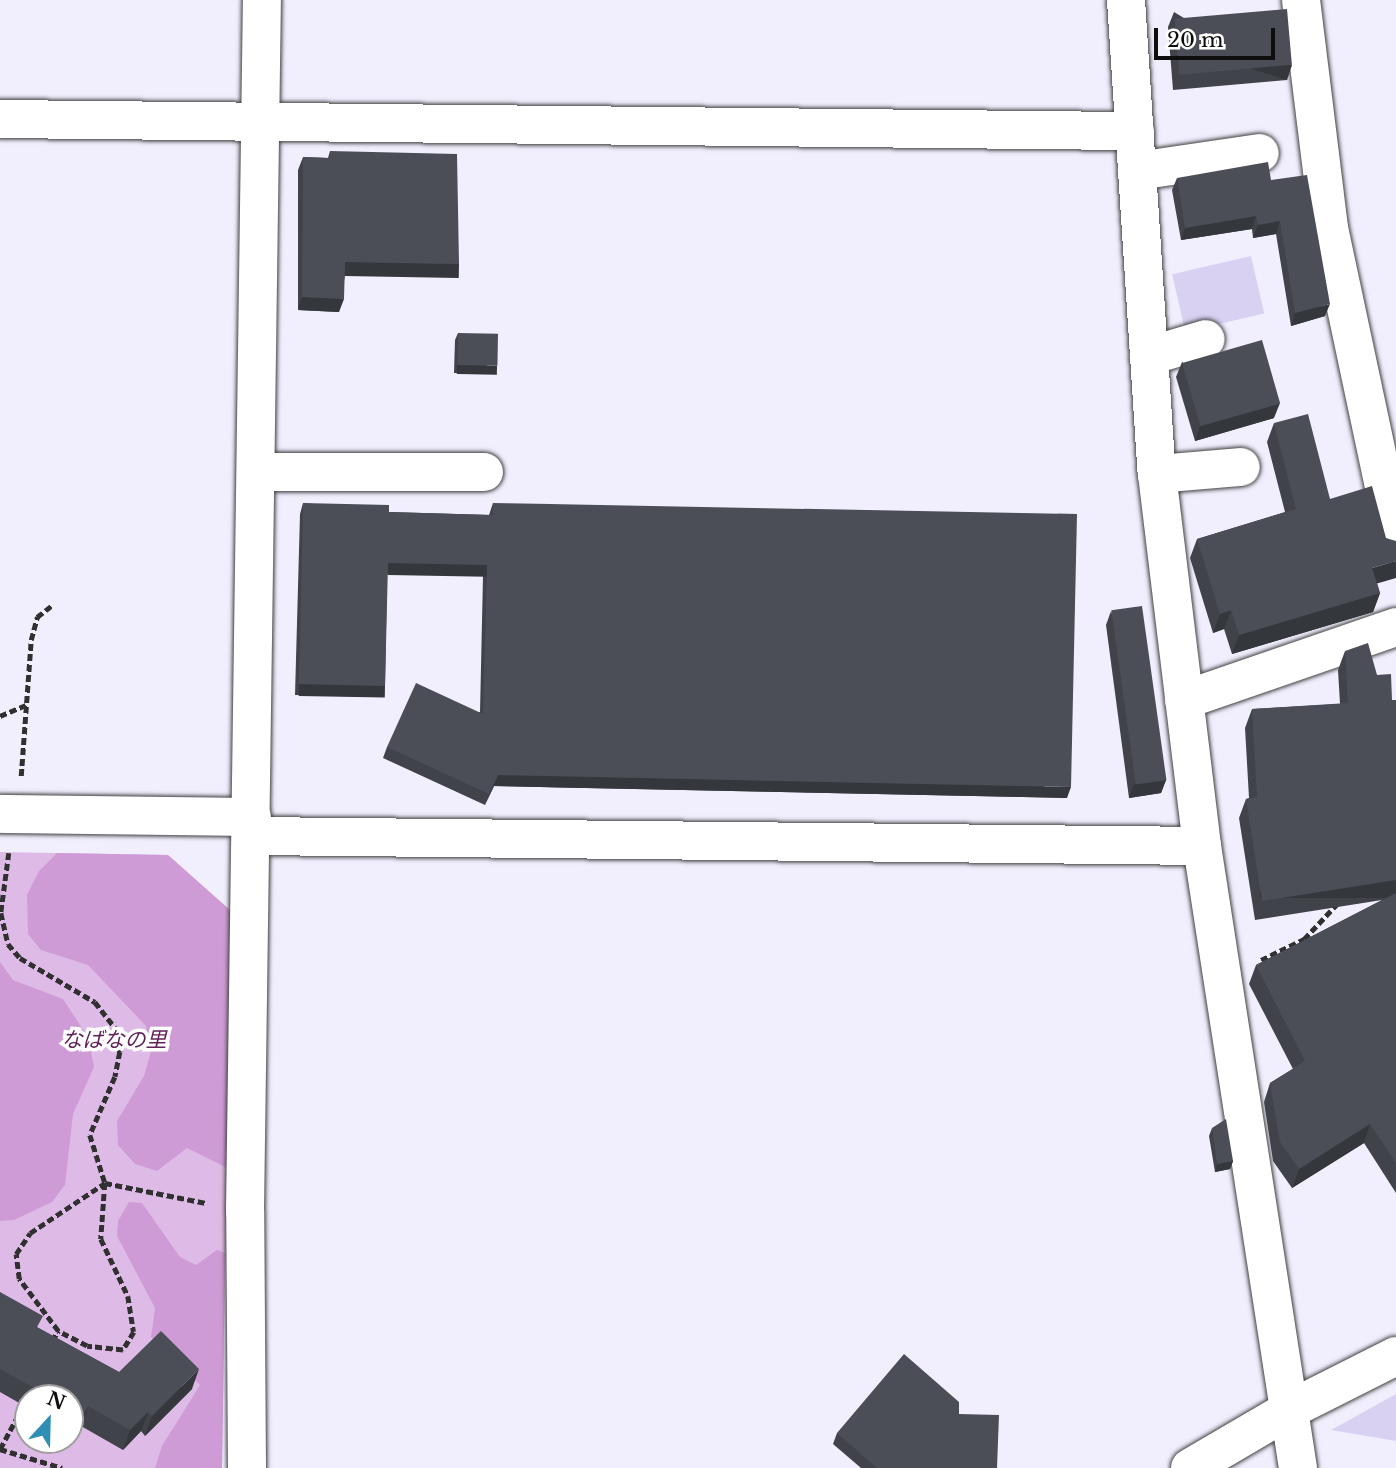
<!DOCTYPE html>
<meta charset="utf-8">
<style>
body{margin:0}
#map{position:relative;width:1396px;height:1468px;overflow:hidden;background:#f1effe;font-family:"Libre Baskerville","Noto Sans JP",serif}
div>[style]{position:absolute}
.farmland>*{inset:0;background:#d9d1f2;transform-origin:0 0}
.green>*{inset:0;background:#debbe6}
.forest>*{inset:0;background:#cf9bd6}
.path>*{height:4.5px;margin-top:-2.25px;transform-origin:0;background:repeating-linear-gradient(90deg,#303030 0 7px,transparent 0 10.5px)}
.roads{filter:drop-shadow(0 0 2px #414141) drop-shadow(0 0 2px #414141)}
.minor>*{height:38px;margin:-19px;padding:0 19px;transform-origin:19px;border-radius:19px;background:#fff}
.wall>*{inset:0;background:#40434a}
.shaded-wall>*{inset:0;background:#34373c;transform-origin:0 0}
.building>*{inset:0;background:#4b4e56;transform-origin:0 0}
span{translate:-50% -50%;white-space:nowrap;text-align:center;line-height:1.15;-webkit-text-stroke:7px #fff;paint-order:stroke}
.park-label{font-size:21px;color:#612259;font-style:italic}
.north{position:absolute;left:14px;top:1384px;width:70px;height:70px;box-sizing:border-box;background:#fff;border:2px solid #9f9f9f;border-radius:50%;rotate:22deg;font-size:19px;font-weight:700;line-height:28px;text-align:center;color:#0e0e0e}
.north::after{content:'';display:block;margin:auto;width:24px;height:32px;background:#2f8eb4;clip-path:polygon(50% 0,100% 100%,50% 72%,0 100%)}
.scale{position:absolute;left:1154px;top:28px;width:121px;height:32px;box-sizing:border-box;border:4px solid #0e0e0e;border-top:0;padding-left:9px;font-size:21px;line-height:24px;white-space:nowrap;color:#0e0e0e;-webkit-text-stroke:5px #fff;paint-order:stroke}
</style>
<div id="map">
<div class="farmland">
<div style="left:1251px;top:256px;width:59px;height:81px;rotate:77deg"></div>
<div style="clip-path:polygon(1396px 1394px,1396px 1441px,1331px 1430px)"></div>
</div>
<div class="green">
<div style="clip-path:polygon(evenodd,0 852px,168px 855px,231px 911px,222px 1468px,0 1468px,0 852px,28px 1398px,70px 1398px,70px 1440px,28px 1440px,28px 1398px)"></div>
</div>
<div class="forest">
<div style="clip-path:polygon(57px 853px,168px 855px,231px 911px,227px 1168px,187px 1148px,157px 1171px,135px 1164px,118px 1145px,117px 1121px,144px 1076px,151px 1051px,146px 1026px,88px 965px,41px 950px,28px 934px,27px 895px,39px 871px)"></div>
<div style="clip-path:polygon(0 962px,13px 980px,63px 999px,88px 1037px,94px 1067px,73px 1114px,65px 1185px,52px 1202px,14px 1220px,0 1221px)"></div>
<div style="clip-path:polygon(129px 1202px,142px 1203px,180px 1257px,196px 1265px,217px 1250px,225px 1253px,222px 1468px,155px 1468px,162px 1446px,200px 1385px,151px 1337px,155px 1308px,117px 1236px,118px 1221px)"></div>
</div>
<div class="path">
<div style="left:0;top:716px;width:28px;rotate:-23deg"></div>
<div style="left:21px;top:776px;width:136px;rotate:-85.8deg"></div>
<div style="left:31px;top:640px;width:24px;rotate:-75deg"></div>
<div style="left:37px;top:617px;width:18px;rotate:-38deg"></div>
<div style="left:9px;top:853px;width:61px;rotate:97.6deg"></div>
<div style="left:1px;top:913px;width:32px;rotate:77deg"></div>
<div style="left:8px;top:944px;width:18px;rotate:49deg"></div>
<div style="left:20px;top:958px;width:87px;rotate:30.4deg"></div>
<div style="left:95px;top:1002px;width:33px;rotate:52deg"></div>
<div style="left:115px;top:1028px;width:25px;rotate:78deg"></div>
<div style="left:120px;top:1052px;width:25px;rotate:101deg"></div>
<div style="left:115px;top:1077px;width:63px;rotate:113.3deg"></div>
<div style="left:90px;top:1135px;width:50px;rotate:72.6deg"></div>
<div style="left:105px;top:1183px;width:56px;rotate:94.1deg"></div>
<div style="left:101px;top:1239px;width:63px;rotate:64.7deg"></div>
<div style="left:128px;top:1296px;width:36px;rotate:81deg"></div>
<div style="left:134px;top:1332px;width:21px;rotate:121deg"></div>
<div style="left:123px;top:1350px;width:36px;rotate:-174deg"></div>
<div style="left:87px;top:1346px;width:33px;rotate:-153deg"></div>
<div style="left:1261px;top:960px;width:48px;rotate:-26deg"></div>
<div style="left:1304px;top:939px;width:48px;rotate:-46.7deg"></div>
<div style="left:52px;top:1341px;width:12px;rotate:-59deg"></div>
<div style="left:58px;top:1331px;width:65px;rotate:-126.9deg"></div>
<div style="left:19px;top:1279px;width:25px;rotate:-97deg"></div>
<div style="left:16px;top:1254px;width:25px;rotate:-56deg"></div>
<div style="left:30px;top:1233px;width:90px;rotate:-33.7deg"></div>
<div style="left:105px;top:1183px;width:103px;rotate:11.2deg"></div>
<div style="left:0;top:1449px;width:65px;rotate:17deg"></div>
<div style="left:0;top:1449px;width:47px;rotate:-61.8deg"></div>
</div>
<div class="roads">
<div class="minor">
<div style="left:1126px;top:0;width:475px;rotate:86.3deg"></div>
<div style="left:1157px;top:474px;width:375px;rotate:83.1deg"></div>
<div style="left:1202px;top:846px;width:629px;rotate:81.23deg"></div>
<div style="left:1301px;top:0;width:230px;rotate:83deg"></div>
<div style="left:1329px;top:228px;width:322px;rotate:78deg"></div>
<div style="left:0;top:119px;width:1135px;rotate:0.61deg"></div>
<div style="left:1137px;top:171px;width:124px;rotate:-8.3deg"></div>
<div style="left:1149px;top:356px;width:59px;rotate:-16.6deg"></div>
<div style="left:257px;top:472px;width:227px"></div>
<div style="left:1157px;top:474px;width:84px;rotate:-4.8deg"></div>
<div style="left:1184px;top:700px;width:224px;rotate:-19deg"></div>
<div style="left:0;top:814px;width:252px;rotate:0.7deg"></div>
<div style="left:252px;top:836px;width:950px;rotate:0.6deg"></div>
<div style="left:247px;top:1468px;width:257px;rotate:-90.4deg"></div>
<div style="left:245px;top:1211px;width:1211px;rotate:-89.2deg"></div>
<div style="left:1190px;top:1468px;width:113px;rotate:-30.4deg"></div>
<div style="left:1287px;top:1411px;width:122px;rotate:-26.8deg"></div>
</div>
</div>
<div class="wall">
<div style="clip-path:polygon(1174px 12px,1287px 80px,1173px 90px,1168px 27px)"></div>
<div style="clip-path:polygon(330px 151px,459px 264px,454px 277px,345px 275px,339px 312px,298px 310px,298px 170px,303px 157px,328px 158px)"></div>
<div style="clip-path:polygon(1177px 178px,1271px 180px,1325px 316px,1291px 326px,1276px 234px,1253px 238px,1252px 229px,1181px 240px,1172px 190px)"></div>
<div style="clip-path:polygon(458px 333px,495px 374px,454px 373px,455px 340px)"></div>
<div style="clip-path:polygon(1182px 362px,1274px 418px,1195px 441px,1176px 377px)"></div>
<div style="clip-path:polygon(1274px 423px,1330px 499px,1377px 583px,1380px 593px,1373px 612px,1232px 654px,1224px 629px,1213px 633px,1190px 558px,1197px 539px,1285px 512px,1267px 442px)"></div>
<div style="clip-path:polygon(303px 503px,389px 512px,489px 515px,493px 503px,1067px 798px,494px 786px,485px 805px,383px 758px,387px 747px,480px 712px,483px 576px,387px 574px,385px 686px,381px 697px,295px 695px,300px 514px)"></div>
<div style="clip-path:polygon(1111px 611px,1166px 780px,1161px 793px,1129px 798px,1106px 625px)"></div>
<div style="clip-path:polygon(1345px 651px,1377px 675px,1392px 700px,1396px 700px,1396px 1193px,1364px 1143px,1292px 1188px,1273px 1161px,1264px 1102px,1270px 1083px,1293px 1069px,1249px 984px,1256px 965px,1382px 900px,1255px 920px,1239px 818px,1246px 799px,1249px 798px,1245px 728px,1252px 709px,1340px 704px,1338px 670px)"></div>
<div style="clip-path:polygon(1212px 1128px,1233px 1161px,1230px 1169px,1215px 1172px,1209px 1136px)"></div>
<div style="clip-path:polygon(0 1292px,38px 1328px,119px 1372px,192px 1389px,145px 1436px,141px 1431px,123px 1450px,81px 1426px,76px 1435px,70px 1432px,70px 1398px,28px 1398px,28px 1408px,0 1392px)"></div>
<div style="clip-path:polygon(959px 1414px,997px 1468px,861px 1468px,833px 1444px,837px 1433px)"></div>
</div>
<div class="shaded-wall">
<div style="left:1292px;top:65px;width:16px;height:114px;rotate:108deg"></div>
<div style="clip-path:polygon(1256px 216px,1252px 229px,1181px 240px,1185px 228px)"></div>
<div style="clip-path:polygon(1280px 221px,1276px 234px,1253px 238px,1258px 225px)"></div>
<div style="left:345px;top:262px;width:114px;height:14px;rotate:1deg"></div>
<div style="clip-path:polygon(302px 297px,344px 299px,339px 312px,298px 310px)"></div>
<div style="clip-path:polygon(1330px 304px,1325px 316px,1291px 326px,1295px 313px)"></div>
<div style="left:457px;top:365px;width:40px;height:9px;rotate:1deg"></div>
<div style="clip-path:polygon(1280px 403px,1274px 418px,1195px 441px,1200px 426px)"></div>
<div style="clip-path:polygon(1396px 561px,1396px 578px,1365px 587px,1372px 568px)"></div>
<div style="left:388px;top:563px;width:99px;height:12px;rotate:1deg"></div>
<div style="clip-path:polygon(1380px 593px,1373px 612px,1232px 654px,1239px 635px)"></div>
<div style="clip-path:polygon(1231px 610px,1224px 629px,1213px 633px,1220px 614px)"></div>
<div style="left:299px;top:684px;width:86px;height:12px;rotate:1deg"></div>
<div style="clip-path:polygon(498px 775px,1071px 787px,1067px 798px,494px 786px,485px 805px)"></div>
<div style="clip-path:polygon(1166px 780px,1161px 793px,1129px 798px,1134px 784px)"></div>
<div style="left:1396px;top:880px;width:18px;height:136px;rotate:90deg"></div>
<div style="clip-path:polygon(1370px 1124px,1364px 1143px,1292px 1188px,1299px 1169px)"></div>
<div style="clip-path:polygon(1233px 1161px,1230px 1169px,1215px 1172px,1217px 1164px)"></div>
<div style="clip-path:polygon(199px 1369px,192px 1389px,145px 1436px,152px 1416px)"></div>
<div style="clip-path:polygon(88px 1406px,81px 1426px,76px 1435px,83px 1415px)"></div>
<div style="clip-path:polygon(148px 1412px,141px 1431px,123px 1450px,130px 1430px)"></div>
</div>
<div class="building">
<div style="left:1287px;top:9px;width:56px;height:113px;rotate:85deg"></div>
<div style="clip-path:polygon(330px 151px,457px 154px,459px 264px,345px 262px,344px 299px,302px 297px,303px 157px,330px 158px)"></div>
<div style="clip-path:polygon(1268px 162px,1271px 180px,1307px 175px,1330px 304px,1295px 313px,1280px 221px,1258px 225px,1256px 216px,1185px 228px,1177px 178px)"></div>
<div style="left:458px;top:333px;width:40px;height:32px;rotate:1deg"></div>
<div style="left:1262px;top:340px;width:66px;height:83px;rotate:74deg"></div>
<div style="clip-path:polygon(1308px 414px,1330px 499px,1372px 486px,1386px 538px,1396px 541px,1396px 561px,1372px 568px,1380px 593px,1239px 635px,1231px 610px,1220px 614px,1197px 539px,1296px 509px,1274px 423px)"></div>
<div style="clip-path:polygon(303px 503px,389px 505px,389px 512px,493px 515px,493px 503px,1077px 514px,1071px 787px,498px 775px,489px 794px,387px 747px,416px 683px,483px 714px,487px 565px,388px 563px,385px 686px,299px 684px)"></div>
<div style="left:1142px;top:606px;width:176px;height:31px;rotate:82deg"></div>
<div style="clip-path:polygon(1368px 643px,1377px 675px,1391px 674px,1392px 700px,1396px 700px,1396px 880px,1262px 901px,1246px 799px,1257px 797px,1252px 709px,1348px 703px,1345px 651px)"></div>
<div style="clip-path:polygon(1396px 893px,1396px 1163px,1370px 1124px,1299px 1169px,1280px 1142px,1270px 1083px,1305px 1061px,1256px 965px)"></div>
<div style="clip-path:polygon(1226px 1119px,1233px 1161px,1217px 1164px,1212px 1128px)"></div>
<div style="clip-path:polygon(0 1292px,43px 1316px,37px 1327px,119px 1372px,161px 1331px,199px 1369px,152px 1416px,148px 1412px,130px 1430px,88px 1406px,83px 1415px,70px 1408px,70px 1398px,52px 1398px,0 1369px)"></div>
<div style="clip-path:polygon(904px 1354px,959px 1402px,959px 1414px,999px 1415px,997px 1468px,877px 1468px,837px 1433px)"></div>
</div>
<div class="park-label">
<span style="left:114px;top:1040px">なばなの里</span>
</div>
<div class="north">N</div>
<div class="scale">20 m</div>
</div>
